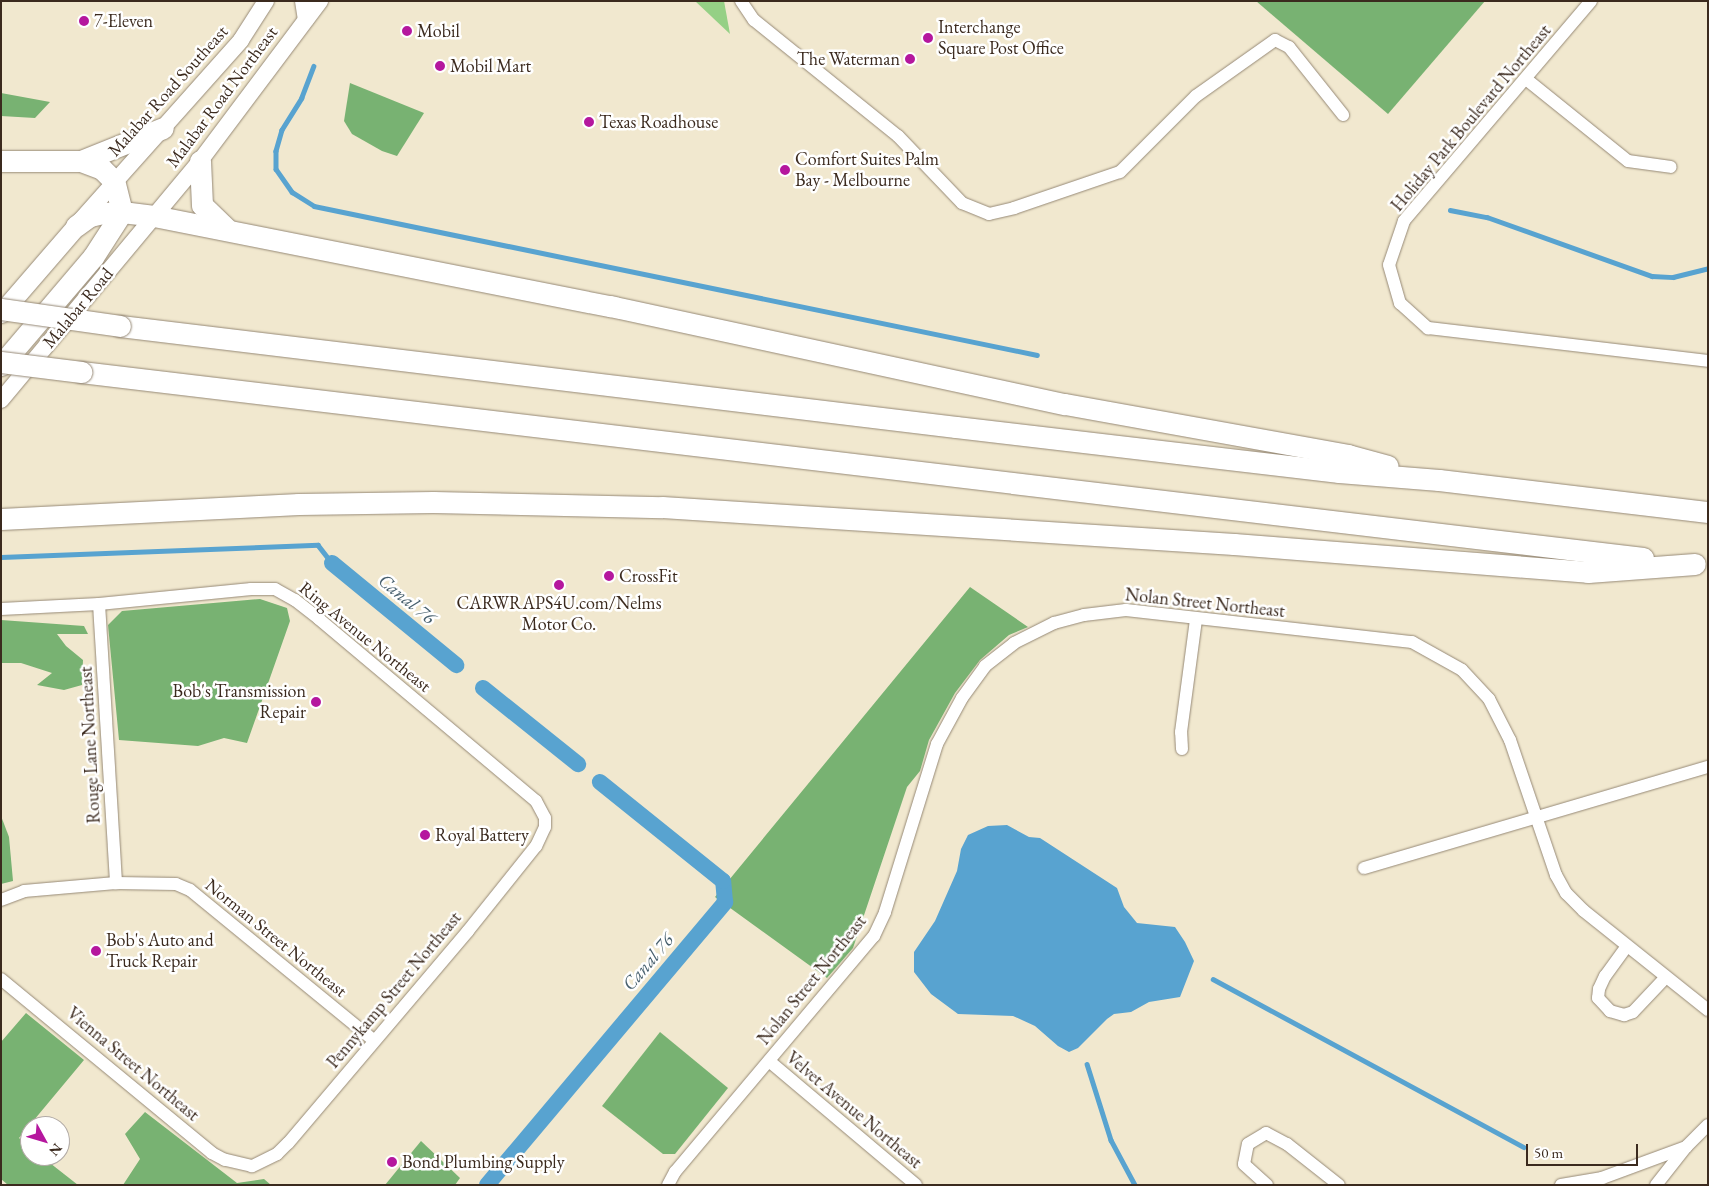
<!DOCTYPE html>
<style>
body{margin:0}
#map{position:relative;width:1709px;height:1186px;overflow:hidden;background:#f1e8cf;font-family:"EB Garamond",serif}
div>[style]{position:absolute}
.green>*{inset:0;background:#95d085}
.forest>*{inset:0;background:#78b272}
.water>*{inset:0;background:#58a3d0}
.stream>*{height:4.5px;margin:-2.25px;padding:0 2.25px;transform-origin:2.25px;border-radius:2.25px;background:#58a3d0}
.canal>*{height:16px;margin:-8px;padding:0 8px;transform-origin:8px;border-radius:8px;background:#58a3d0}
.roads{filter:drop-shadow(0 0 1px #968976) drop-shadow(0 0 1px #968976)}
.minor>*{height:12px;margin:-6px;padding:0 6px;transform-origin:6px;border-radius:6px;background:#fff}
.secondary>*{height:16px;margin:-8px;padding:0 8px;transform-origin:8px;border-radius:8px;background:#fff}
.primary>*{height:19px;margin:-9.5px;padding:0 9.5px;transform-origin:9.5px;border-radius:9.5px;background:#fff}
.motorway>*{height:21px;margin:-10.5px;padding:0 10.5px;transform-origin:10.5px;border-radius:10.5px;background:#fff}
.bridges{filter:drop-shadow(0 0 1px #968976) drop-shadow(0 0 1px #968976)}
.motorway-bridge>*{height:21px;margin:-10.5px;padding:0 10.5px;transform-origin:10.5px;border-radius:10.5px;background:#fff}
.dots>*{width:14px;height:14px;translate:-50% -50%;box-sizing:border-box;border:2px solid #fff;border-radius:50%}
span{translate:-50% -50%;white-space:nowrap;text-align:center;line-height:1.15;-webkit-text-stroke:5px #fff;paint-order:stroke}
.poi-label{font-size:18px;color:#3b2a1e}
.left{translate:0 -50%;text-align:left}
.right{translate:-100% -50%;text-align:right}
.street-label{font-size:18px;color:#3b2a1e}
.water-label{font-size:19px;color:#48606e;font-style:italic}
.frame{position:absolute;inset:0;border:2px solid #3b2a1e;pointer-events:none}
.north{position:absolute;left:20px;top:1116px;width:50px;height:50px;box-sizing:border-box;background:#fff;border:1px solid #b1aaa5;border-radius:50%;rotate:129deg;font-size:14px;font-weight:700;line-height:20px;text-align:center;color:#3b2a1e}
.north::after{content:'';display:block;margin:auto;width:18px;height:22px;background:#b5179e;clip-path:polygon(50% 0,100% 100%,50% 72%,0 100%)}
.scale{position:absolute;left:1526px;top:1144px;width:112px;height:22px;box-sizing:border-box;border:2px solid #3b2a1e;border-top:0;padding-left:6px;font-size:15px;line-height:18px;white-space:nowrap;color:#3b2a1e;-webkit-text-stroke:4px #fff;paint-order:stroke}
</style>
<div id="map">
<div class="green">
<div style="clip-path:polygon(695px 1px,724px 1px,730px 34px)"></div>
</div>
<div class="forest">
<div style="clip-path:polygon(1256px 1px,1485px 1px,1388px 114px)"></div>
<div style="clip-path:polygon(350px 83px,424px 113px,397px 156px,382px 151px,352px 134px,344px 121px)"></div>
<div style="clip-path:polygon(1px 93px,50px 102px,35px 118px,1px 116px)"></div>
<div style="clip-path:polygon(970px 587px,1028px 627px,1009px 635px,980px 660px,955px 693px,929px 740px,920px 771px,907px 787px,853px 948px,827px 978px,715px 897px)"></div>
<div style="clip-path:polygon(260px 599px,287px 608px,290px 621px,247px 743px,224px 738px,198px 746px,119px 740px,108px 625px,122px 611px)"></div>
<div style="clip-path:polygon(1px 620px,84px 626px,88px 634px,57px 634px,66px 646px,83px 660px,82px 685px,64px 690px,37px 685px,52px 673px,21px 663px,1px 663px)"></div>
<div style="clip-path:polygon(1px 816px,9px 837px,13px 881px,1px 884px)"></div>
<div style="clip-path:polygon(26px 1013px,84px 1060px,19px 1138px,30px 1147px,30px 1156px,41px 1156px,78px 1185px,8px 1185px,1px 1179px,1px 1042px)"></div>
<div style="clip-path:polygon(660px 1032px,728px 1088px,675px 1154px,663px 1154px,602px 1106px)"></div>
<div style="clip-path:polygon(145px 1112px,237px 1183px,264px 1179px,271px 1185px,123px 1185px,140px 1159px,125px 1134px)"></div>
<div style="clip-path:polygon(421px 1141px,460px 1178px,455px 1185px,385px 1185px)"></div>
</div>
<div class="water">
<div style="clip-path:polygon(1007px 825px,1029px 837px,1040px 838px,1117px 888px,1124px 907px,1137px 923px,1175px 927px,1185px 942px,1194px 961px,1180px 997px,1149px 1002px,1131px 1012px,1114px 1014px,1107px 1019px,1078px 1048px,1069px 1052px,1058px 1046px,1035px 1026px,1013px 1016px,958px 1014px,931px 994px,914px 972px,914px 952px,935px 921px,957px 871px,961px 849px,968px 835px,988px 826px)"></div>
</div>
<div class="stream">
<div style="left:314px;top:66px;width:34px;rotate:111deg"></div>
<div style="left:302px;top:98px;width:38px;rotate:122deg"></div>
<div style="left:282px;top:130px;width:22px;rotate:106deg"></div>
<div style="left:276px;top:151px;width:18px;rotate:90deg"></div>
<div style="left:276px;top:169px;width:28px;rotate:55deg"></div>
<div style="left:292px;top:192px;width:26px;rotate:32deg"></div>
<div style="left:314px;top:206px;width:738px;rotate:11.64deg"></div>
<div style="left:1450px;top:210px;width:38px;rotate:11deg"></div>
<div style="left:1487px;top:217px;width:175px;rotate:19.7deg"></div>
<div style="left:1652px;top:276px;width:21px;rotate:3deg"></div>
<div style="left:1673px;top:277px;width:36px;rotate:-14deg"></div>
<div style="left:1px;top:557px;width:317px;rotate:-2.2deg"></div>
<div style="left:318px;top:545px;width:23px;rotate:52deg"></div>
<div style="left:1213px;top:979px;width:353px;rotate:28.4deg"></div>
<div style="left:1087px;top:1064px;width:80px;rotate:72.5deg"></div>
<div style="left:1111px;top:1140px;width:51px;rotate:61.9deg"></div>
</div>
<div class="canal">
<div style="left:332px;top:563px;width:161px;rotate:39.4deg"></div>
<div style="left:483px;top:688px;width:122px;rotate:38.7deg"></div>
<div style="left:487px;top:1185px;width:370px;rotate:-49.9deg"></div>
<div style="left:725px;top:902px;width:21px;rotate:-95deg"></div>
<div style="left:723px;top:881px;width:158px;rotate:-141.2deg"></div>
</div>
<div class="roads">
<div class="minor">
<div style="left:741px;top:1px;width:23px;rotate:56deg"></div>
<div style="left:754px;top:20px;width:185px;rotate:38.9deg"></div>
<div style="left:898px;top:136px;width:93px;rotate:46.3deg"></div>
<div style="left:962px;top:203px;width:29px;rotate:22deg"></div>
<div style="left:989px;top:214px;width:26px;rotate:-13deg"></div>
<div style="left:1014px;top:208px;width:112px;rotate:-18.8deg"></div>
<div style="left:1120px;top:172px;width:107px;rotate:-45deg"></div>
<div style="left:1196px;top:96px;width:97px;rotate:-35.3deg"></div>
<div style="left:1275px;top:40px;width:16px;rotate:27deg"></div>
<div style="left:1289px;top:47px;width:87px;rotate:51.5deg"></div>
<div style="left:1591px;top:1px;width:289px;rotate:130.4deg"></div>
<div style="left:1404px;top:221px;width:46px;rotate:108.8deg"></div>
<div style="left:1389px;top:265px;width:40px;rotate:74deg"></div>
<div style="left:1400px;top:303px;width:38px;rotate:42deg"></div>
<div style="left:1428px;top:328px;width:282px;rotate:6.7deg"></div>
<div style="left:1526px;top:79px;width:131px;rotate:38.8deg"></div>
<div style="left:1628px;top:161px;width:43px;rotate:7.9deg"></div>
<div style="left:99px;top:604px;width:280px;rotate:86.5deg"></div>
<div style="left:1px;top:609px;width:98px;rotate:-2.9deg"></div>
<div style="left:99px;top:604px;width:153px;rotate:-5.6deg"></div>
<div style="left:251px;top:589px;width:24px"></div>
<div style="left:275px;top:589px;width:23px;rotate:29deg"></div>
<div style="left:295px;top:600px;width:31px;rotate:38deg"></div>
<div style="left:319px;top:619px;width:283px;rotate:40deg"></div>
<div style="left:536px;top:801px;width:19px;rotate:62deg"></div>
<div style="left:545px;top:818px;width:9px;rotate:90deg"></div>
<div style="left:545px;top:827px;width:21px;rotate:115deg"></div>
<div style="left:536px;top:846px;width:109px;rotate:128.7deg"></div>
<div style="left:468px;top:931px;width:278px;rotate:130.3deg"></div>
<div style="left:288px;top:1143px;width:16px;rotate:135deg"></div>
<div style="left:277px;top:1154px;width:28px;rotate:154deg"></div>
<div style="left:252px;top:1166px;width:28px;rotate:-167deg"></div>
<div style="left:225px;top:1160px;width:15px;rotate:-152deg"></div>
<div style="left:212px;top:1153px;width:273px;rotate:-140.5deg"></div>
<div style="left:1182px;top:749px;width:17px;rotate:-93deg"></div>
<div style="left:1181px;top:732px;width:114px;rotate:-82.4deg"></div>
<div style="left:1364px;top:868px;width:359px;rotate:-16.4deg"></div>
<div style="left:1px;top:900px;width:25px;rotate:-21deg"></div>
<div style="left:24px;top:891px;width:92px;rotate:-5deg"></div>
<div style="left:116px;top:883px;width:60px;rotate:1deg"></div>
<div style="left:176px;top:884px;width:15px;rotate:23deg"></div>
<div style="left:190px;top:890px;width:237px;rotate:39.3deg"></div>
<div style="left:1627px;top:946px;width:37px;rotate:126deg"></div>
<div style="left:1605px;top:976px;width:14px;rotate:115deg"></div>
<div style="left:1599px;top:989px;width:9px;rotate:96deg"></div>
<div style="left:1598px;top:998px;width:18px;rotate:47deg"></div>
<div style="left:1610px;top:1011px;width:15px;rotate:16deg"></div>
<div style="left:1624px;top:1015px;width:9px;rotate:-18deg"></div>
<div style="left:1633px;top:1012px;width:48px;rotate:-46.7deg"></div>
<div style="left:769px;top:1061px;width:192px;rotate:40.1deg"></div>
<div style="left:668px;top:1185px;width:15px;rotate:-62deg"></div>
<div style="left:675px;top:1172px;width:309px;rotate:-49.9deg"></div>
<div style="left:874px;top:936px;width:26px;rotate:-65deg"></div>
<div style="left:885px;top:912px;width:176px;rotate:-72.8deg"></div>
<div style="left:937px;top:744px;width:52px;rotate:-61.5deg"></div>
<div style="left:962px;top:698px;width:39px;rotate:-54deg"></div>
<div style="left:985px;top:666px;width:37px;rotate:-38deg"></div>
<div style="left:1014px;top:643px;width:45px;rotate:-26.6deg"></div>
<div style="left:1054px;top:623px;width:31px;rotate:-15deg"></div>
<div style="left:1084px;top:615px;width:42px;rotate:-6.8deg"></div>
<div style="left:1126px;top:610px;width:288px;rotate:6.4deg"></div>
<div style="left:1412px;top:642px;width:57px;rotate:29.2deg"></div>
<div style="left:1462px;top:670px;width:40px;rotate:47deg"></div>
<div style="left:1489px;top:699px;width:46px;rotate:62.9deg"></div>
<div style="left:1510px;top:740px;width:143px;rotate:71.2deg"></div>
<div style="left:1556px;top:875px;width:21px;rotate:61deg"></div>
<div style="left:1566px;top:893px;width:25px;rotate:45deg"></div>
<div style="left:1584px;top:911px;width:159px;rotate:38.6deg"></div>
<div style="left:1267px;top:1185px;width:31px;rotate:-138deg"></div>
<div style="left:1244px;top:1164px;width:20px;rotate:-79deg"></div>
<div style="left:1248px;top:1144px;width:21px;rotate:-31deg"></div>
<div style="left:1266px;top:1133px;width:24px;rotate:28deg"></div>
<div style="left:1287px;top:1144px;width:66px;rotate:38.3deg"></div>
<div style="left:1561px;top:1185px;width:42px;rotate:-9.7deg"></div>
<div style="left:1602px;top:1178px;width:90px;rotate:-20.3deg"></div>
<div style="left:1656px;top:1185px;width:48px;rotate:-51.7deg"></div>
<div style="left:1686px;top:1147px;width:31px;rotate:-45deg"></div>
</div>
<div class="secondary">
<div style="left:303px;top:1px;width:18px;rotate:81deg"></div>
<div style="left:80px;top:221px;width:242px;rotate:-48.3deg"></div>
<div style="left:241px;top:40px;width:46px;rotate:-57.3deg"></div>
<div style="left:1px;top:400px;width:311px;rotate:-50.2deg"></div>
<div style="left:200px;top:161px;width:200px;rotate:-53.1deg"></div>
</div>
<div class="primary">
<div style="left:1px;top:313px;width:115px;rotate:-49.2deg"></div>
</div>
<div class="motorway">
<div style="left:1px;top:161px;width:80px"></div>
<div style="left:81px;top:161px;width:88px;rotate:-21.9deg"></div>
<div style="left:200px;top:161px;width:44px;rotate:87.4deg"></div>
<div style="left:202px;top:205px;width:36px;rotate:44deg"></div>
<div style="left:76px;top:226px;width:17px;rotate:-36deg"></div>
<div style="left:90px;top:216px;width:13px;rotate:-13deg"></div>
<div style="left:103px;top:213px;width:19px;rotate:-3deg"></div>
<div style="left:122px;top:212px;width:32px;rotate:7deg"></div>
<div style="left:154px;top:216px;width:465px;rotate:11.2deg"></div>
<div style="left:610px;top:306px;width:465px;rotate:12.2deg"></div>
<div style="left:1065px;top:404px;width:288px;rotate:10.2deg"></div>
<div style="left:1348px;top:455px;width:41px;rotate:15.4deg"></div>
<div style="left:120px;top:326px;width:842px;rotate:6.89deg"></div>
<div style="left:956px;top:427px;width:386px;rotate:6.7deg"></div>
<div style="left:1339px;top:472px;width:100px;rotate:4.6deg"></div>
<div style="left:1439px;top:480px;width:271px;rotate:6.8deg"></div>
<div style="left:1px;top:365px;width:142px;rotate:-49.6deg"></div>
<div style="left:93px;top:257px;width:54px;rotate:-57.2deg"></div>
<div style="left:122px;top:212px;width:32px;rotate:-104deg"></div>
<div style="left:114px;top:181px;width:17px;rotate:-135deg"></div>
<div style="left:102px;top:169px;width:22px;rotate:-159deg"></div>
<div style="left:81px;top:372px;width:1573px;rotate:6.79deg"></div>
<div style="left:1px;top:519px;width:298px;rotate:-2.9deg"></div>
<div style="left:299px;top:504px;width:134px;rotate:-0.9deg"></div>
<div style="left:433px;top:502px;width:229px;rotate:1.3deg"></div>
<div style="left:662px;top:507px;width:573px;rotate:3.7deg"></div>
<div style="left:1234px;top:544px;width:355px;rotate:4.5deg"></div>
<div style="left:1588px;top:572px;width:107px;rotate:-4.3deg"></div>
</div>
</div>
<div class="bridges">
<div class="motorway-bridge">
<div style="left:1px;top:309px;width:120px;rotate:8.1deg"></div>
<div style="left:1px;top:362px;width:81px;rotate:7.1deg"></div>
</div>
</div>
<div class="dots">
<div style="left:84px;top:21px;background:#b5179e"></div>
<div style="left:407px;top:31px;background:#b5179e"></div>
<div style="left:928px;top:38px;background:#b5179e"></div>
<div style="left:910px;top:59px;background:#b5179e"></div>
<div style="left:440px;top:66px;background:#b5179e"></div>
<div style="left:589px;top:122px;background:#b5179e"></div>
<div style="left:785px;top:170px;background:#b5179e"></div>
<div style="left:609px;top:576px;background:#b5179e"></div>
<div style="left:559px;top:585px;background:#b5179e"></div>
<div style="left:316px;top:702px;background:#b5179e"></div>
<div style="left:425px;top:835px;background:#b5179e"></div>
<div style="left:96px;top:951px;background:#b5179e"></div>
<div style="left:392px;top:1162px;background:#b5179e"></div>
</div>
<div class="poi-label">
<span class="left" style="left:94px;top:21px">7-Eleven</span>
<span class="left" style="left:938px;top:38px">Interchange<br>Square Post Office</span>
<span class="left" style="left:417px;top:31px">Mobil</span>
<span class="right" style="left:900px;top:59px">The Waterman</span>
<span class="left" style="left:450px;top:66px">Mobil Mart</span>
<span class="left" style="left:599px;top:122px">Texas Roadhouse</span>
<span class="left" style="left:795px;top:170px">Comfort Suites Palm<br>Bay - Melbourne</span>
<span class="left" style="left:619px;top:576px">CrossFit</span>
<span style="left:559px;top:614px">CARWRAPS4U.com/Nelms<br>Motor Co.</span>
<span class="right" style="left:306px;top:702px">Bob's Transmission<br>Repair</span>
<span class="left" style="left:435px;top:835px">Royal Battery</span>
<span class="left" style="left:106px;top:951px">Bob's Auto and<br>Truck Repair</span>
<span class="left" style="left:402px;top:1162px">Bond Plumbing Supply</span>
</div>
<div class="street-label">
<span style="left:168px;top:91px;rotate:-48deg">Malabar Road Southeast</span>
<span style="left:222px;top:97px;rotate:-53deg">Malabar Road Northeast</span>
<span style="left:1471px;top:118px;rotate:-50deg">Holiday Park Boulevard Northeast</span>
<span style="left:78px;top:308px;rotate:-50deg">Malabar Road</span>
<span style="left:1205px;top:603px;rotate:6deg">Nolan Street Northeast</span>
<span style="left:365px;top:637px;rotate:39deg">Ring Avenue Northeast</span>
<span style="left:90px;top:745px;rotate:-93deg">Rouge Lane Northeast</span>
<span style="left:276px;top:938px;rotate:39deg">Norman Street Northeast</span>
<span style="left:812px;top:980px;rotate:-51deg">Nolan Street Northeast</span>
<span style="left:394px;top:990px;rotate:-50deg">Pennykamp Street Northeast</span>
<span style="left:133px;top:1064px;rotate:40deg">Vienna Street Northeast</span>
<span style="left:854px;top:1110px;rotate:40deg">Velvet Avenue Northeast</span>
</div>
<div class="water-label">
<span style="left:407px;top:599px;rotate:39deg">Canal 76</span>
<span style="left:648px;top:962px;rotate:-50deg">Canal 76</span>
</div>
<div class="frame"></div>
<div class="north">N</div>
<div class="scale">50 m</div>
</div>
